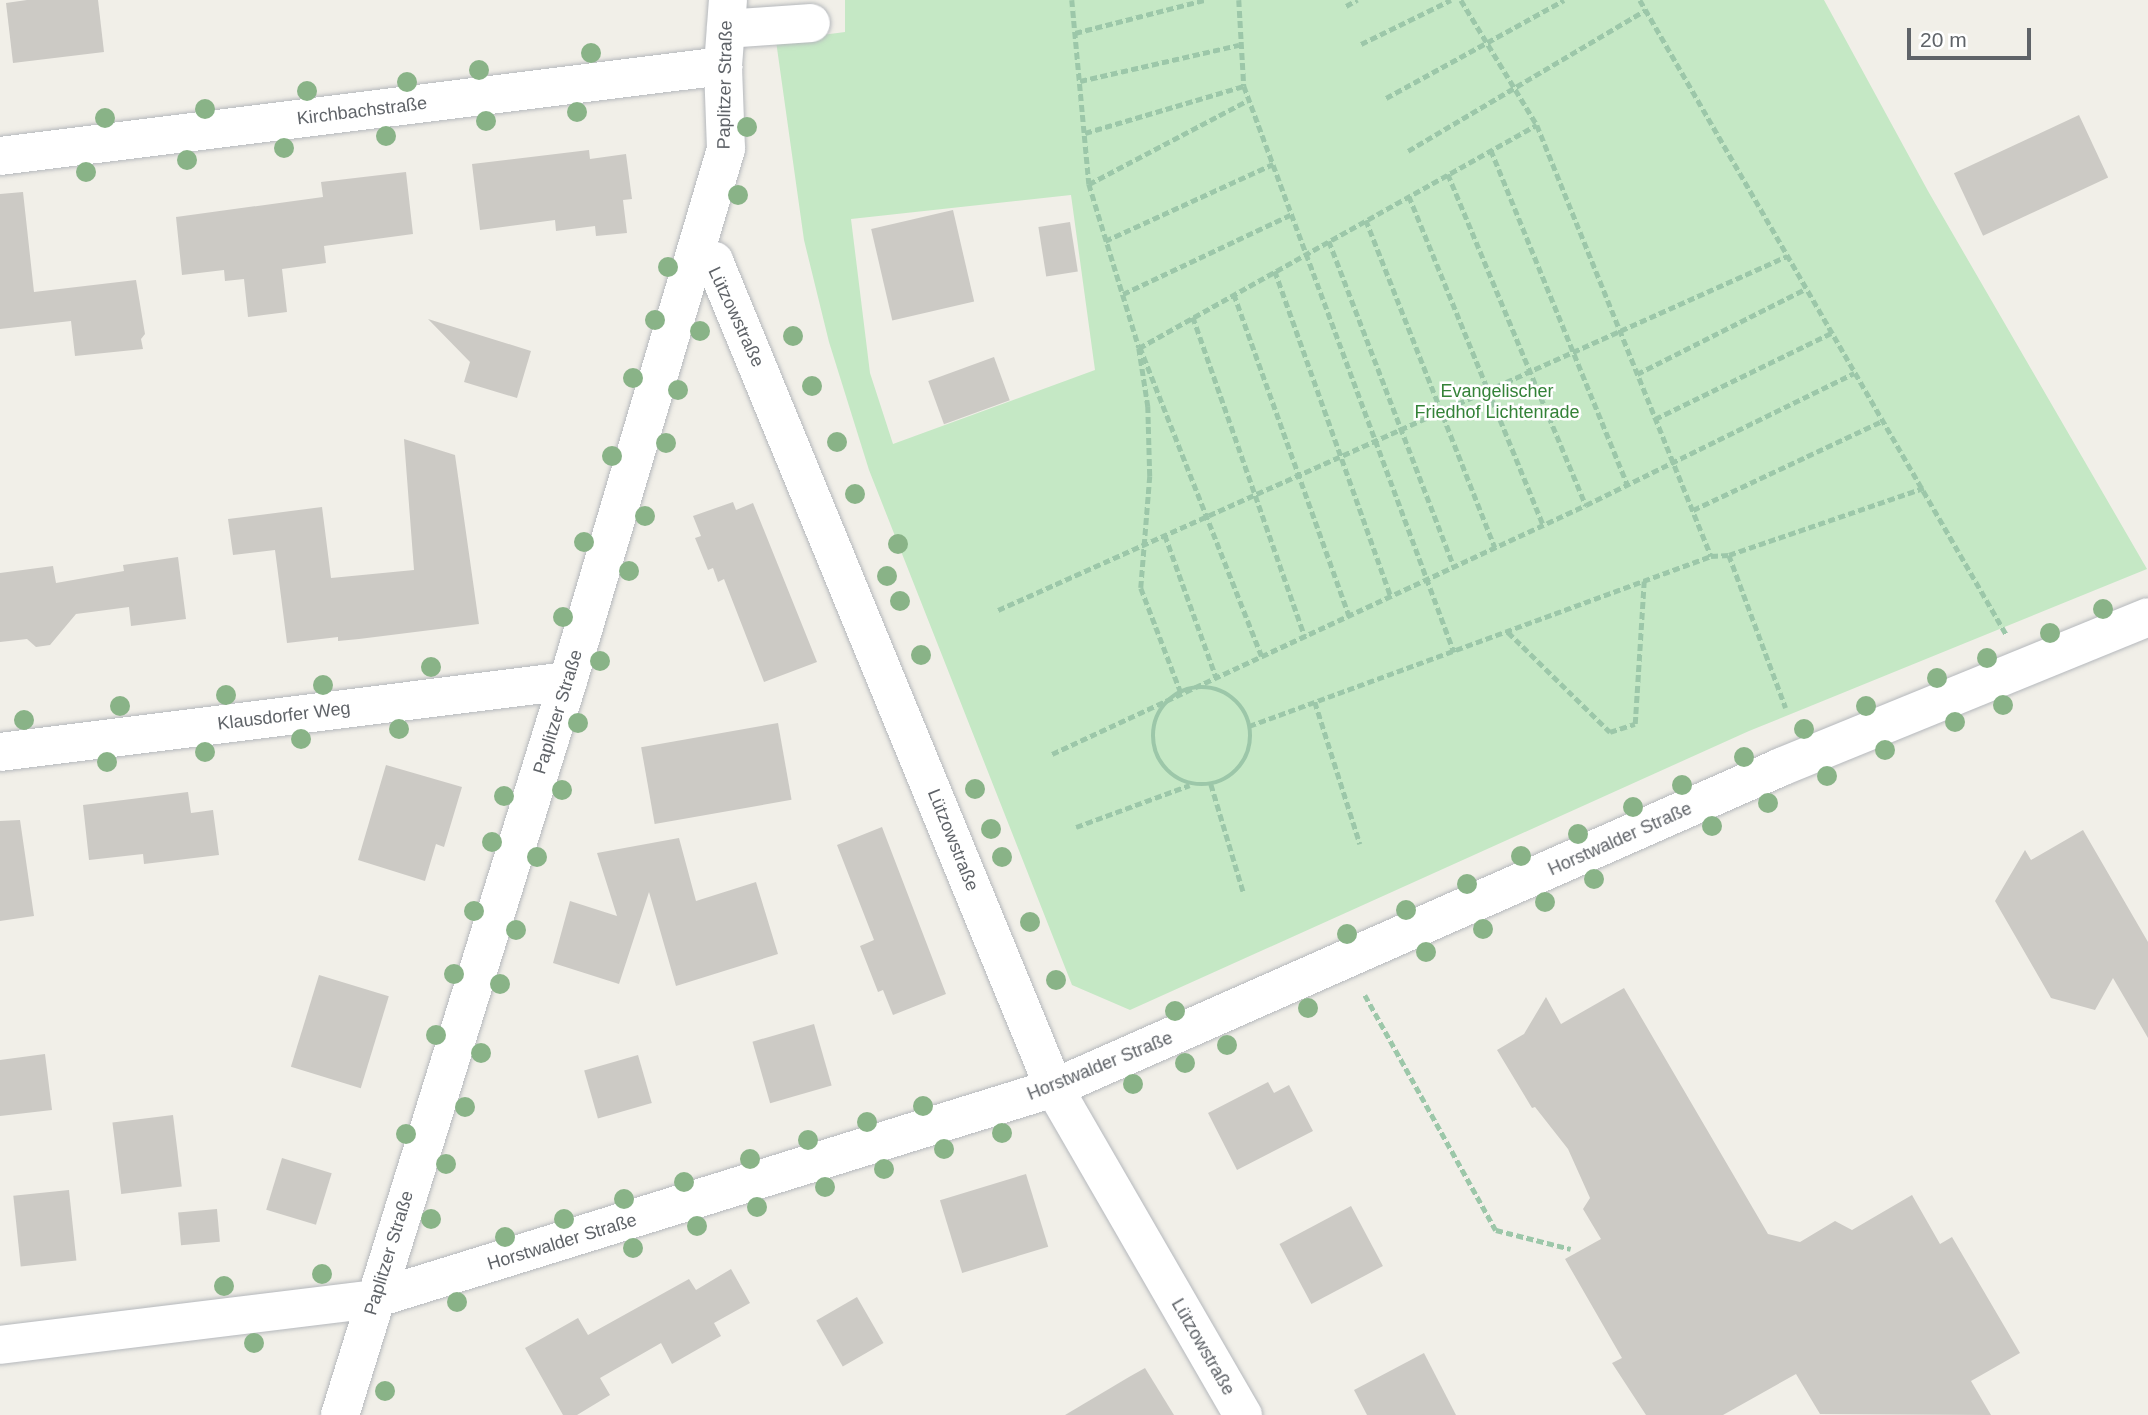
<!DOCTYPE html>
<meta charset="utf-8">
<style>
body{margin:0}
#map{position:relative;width:2148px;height:1415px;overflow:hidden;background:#f1efe8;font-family:Arial,sans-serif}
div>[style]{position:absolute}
.green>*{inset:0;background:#c5e8c5}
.building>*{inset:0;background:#cccac5;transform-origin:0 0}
.path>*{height:4.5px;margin-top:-2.25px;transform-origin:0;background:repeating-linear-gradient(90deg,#9cc7a9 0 7px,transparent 0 10.5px)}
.path>.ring{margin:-2.25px;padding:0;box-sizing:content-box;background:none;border:4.5px solid #9cc7a9;border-radius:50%}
.roads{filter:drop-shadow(0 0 2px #b5b8bc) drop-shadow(0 0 2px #b5b8bc)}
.minor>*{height:38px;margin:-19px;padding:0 19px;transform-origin:19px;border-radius:19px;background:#fff}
.trees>*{width:20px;height:20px;margin:-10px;border-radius:50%;background:#89b387}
span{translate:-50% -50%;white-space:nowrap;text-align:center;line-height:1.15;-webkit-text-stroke:5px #fff;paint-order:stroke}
.street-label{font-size:18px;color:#5f6368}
.park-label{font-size:18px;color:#348238}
.scale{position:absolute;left:1907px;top:28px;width:124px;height:32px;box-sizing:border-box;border:4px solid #5f6368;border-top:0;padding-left:9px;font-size:21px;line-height:24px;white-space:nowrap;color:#5f6368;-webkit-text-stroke:5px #fff;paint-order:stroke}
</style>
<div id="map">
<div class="green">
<div style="clip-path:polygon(evenodd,845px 0,1824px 0,1928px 191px,2147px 569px,1749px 731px,1130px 1010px,1072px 985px,869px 470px,829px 342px,804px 240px,776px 41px,845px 32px,845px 0,1071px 195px,1095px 370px,893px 444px,870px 373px,851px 219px,1071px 195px)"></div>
</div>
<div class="building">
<div style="clip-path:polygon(27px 0,98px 0,104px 52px,13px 63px,6px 3px)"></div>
<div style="left:2079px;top:115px;width:69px;height:138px;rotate:65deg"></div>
<div style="clip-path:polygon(589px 150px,590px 159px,626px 154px,632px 199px,623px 200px,627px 233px,596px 236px,595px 226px,556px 231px,555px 220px,480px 230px,472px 164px)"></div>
<div style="clip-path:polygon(406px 172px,413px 234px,324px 246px,326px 263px,282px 269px,287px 312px,248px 317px,244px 279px,225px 281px,224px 270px,182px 275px,176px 217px,323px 197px,321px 182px)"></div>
<div style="clip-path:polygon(23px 192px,34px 292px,136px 280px,145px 334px,141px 339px,143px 349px,75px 356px,71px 321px,0 329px,0 194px)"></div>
<div style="left:953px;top:210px;width:94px;height:84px;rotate:77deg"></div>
<div style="left:1070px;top:222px;width:50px;height:32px;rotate:81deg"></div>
<div style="clip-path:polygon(428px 319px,531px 351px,517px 398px,464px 382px,470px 362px)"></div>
<div style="left:994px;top:357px;width:46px;height:70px;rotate:70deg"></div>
<div style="clip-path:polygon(404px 439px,455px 455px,479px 624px,359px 639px,338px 641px,338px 637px,287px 643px,275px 550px,233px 555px,228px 519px,322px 507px,331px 578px,414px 570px)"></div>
<div style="clip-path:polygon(733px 502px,736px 510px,753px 503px,817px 662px,764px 682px,724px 579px,718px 582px,713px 568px,708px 570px,695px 538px,701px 536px,693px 516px)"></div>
<div style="clip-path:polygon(178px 557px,186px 619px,131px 626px,129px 607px,76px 614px,50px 645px,36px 647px,27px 639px,0 642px,0 573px,53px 566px,56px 583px,124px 571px,123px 565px)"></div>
<div style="left:778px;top:723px;width:78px;height:139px;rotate:80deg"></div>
<div style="clip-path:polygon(386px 765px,462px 787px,444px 847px,436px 844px,425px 881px,358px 860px)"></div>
<div style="clip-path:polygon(188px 792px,191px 813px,213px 810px,219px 855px,144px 864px,143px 854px,89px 860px,83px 805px)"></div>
<div style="clip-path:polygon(20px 820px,34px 916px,0 921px,0 821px)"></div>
<div style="clip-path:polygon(882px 827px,946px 994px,893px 1015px,883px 990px,878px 992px,860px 946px,874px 940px,837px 845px)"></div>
<div style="clip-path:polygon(2083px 830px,2148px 942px,2148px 1038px,2113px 978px,2095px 1010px,2051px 998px,1995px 901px,2025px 850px,2031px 860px)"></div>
<div style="clip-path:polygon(679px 838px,696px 901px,756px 882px,778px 954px,676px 986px,649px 892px,619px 984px,553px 963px,570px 901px,617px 916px,597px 853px)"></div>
<div style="left:319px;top:975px;width:73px;height:96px;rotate:17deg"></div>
<div style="clip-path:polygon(1624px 988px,1768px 1234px,1800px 1242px,1835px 1221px,1852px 1230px,1912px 1195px,1940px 1244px,1952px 1237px,2020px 1353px,1971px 1381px,1991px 1415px,1820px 1414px,1796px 1374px,1723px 1415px,1646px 1415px,1612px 1363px,1622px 1358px,1565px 1259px,1601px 1239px,1583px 1209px,1590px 1198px,1568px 1149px,1535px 1107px,1532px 1108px,1497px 1050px,1524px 1034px,1546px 997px,1561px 1024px)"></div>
<div style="left:814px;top:1024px;width:64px;height:64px;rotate:74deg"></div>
<div style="clip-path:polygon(45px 1054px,52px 1110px,0 1116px,0 1060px)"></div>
<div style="left:638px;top:1055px;width:50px;height:56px;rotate:74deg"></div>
<div style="clip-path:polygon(1268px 1082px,1274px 1093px,1289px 1085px,1313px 1131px,1237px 1170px,1208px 1113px)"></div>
<div style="left:173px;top:1115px;width:72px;height:61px;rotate:83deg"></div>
<div style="left:282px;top:1158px;width:52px;height:54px;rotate:17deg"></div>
<div style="left:1026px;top:1174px;width:76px;height:90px;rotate:73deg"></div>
<div style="left:69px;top:1190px;width:71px;height:56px;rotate:84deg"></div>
<div style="left:1351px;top:1206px;width:68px;height:81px;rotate:62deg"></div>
<div style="left:217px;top:1209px;width:33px;height:39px;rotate:85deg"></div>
<div style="clip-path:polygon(731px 1269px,750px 1303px,714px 1323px,721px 1336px,672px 1364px,661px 1343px,600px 1378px,610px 1395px,577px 1415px,563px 1415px,525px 1348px,578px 1318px,588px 1335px,689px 1279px,696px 1290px)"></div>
<div style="left:857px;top:1297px;width:53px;height:47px;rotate:60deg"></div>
<div style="clip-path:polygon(1424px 1353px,1456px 1415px,1367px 1415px,1354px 1390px)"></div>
<div style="clip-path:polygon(1145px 1368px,1174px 1415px,1065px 1415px,1129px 1377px)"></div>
</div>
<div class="path">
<div style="left:1072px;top:0;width:185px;rotate:84.7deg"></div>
<div style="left:1089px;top:184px;width:171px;rotate:73deg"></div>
<div style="left:1139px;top:348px;width:59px;rotate:81.2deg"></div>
<div style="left:1148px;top:406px;width:70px;rotate:88.4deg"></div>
<div style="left:1150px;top:476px;width:112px;rotate:94.6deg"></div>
<div style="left:1141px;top:588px;width:112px;rotate:69.1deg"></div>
<div style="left:1239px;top:0;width:86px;rotate:86.7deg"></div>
<div style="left:1244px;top:86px;width:604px;rotate:69.64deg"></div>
<div style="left:1461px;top:0;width:146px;rotate:58.7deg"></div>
<div style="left:1537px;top:125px;width:465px;rotate:68deg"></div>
<div style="left:1640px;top:0;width:732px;rotate:60deg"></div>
<div style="left:1346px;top:6px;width:13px;rotate:-29deg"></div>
<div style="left:1075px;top:33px;width:133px;rotate:-14.3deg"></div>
<div style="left:1361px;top:44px;width:100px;rotate:-26.1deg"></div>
<div style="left:1080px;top:81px;width:163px;rotate:-12.8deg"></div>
<div style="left:1386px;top:98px;width:203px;rotate:-28.8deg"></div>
<div style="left:1085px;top:133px;width:166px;rotate:-16.5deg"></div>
<div style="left:1491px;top:150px;width:363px;rotate:67.8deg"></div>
<div style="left:1408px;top:151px;width:276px;rotate:-30.7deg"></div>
<div style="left:1448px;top:174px;width:359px;rotate:67.4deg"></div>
<div style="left:1089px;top:184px;width:182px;rotate:-27.8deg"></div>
<div style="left:1409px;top:196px;width:355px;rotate:67.8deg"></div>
<div style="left:1366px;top:220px;width:352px;rotate:68.5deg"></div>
<div style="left:1105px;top:241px;width:185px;rotate:-24.6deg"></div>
<div style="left:1329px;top:241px;width:349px;rotate:69deg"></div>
<div style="left:1275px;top:271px;width:345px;rotate:70.4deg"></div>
<div style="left:1123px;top:294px;width:187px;rotate:-25.3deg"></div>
<div style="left:1234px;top:294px;width:342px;rotate:70.3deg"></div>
<div style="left:1193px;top:317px;width:338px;rotate:70.7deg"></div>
<div style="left:1140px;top:347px;width:332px;rotate:68.5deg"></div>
<div style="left:1139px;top:348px;width:456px;rotate:-29.3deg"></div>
<div style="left:1637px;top:374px;width:188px;rotate:-26.8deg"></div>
<div style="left:1655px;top:419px;width:196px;rotate:-26deg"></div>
<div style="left:1693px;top:510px;width:209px;rotate:-25.2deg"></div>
<div style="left:1165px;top:535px;width:151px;rotate:70.2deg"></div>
<div style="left:1729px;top:555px;width:163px;rotate:69.6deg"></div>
<div style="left:998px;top:610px;width:865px;rotate:-24.16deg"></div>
<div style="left:1508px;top:632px;width:143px;rotate:44.4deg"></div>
<div style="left:1610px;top:732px;width:26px;rotate:-18deg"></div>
<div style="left:1635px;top:724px;width:143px;rotate:-86.4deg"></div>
<div class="ring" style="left:1153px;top:687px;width:93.5px;height:93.5px"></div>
<div style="left:1315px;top:702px;width:149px;rotate:72.4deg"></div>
<div style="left:1249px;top:726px;width:492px;rotate:-20.2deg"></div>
<div style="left:1711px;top:556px;width:18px;rotate:-3deg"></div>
<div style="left:1729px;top:555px;width:206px;rotate:-19deg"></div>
<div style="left:1052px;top:754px;width:589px;rotate:-25deg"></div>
<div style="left:1586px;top:505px;width:299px;rotate:-26.2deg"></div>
<div style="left:1211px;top:784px;width:112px;rotate:73.3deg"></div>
<div style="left:1076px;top:827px;width:121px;rotate:-20.2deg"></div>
<div style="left:1365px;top:995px;width:269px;rotate:60.9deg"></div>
<div style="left:1496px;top:1230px;width:77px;rotate:14.2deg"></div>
</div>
<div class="roads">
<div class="minor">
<div style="left:726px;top:29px;width:85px;rotate:-4deg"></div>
<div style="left:0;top:156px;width:729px;rotate:-7.1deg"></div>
<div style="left:695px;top:256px;width:20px;rotate:15deg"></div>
<div style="left:714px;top:261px;width:894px;rotate:67.65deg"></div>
<div style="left:1054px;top:1088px;width:378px;rotate:60deg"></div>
<div style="left:0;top:752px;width:572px;rotate:-7.13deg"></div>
<div style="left:0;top:1345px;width:377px;rotate:-7deg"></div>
<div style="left:374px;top:1299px;width:712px;rotate:-17.24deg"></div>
<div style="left:1054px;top:1088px;width:795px;rotate:-23.82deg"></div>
<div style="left:1781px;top:767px;width:396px;rotate:-22.2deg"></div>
<div style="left:340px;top:1415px;width:769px;rotate:-72.74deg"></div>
<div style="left:568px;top:681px;width:555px;rotate:-73.46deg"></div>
<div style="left:726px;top:149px;width:83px;rotate:-92.1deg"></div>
<div style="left:723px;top:66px;width:66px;rotate:-85.7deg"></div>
</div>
</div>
<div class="trees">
<div style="left:591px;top:53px"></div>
<div style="left:479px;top:70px"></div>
<div style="left:407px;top:82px"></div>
<div style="left:307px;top:91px"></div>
<div style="left:205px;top:109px"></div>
<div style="left:577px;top:112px"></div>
<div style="left:105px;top:118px"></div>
<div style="left:486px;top:121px"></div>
<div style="left:747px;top:127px"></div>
<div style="left:386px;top:136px"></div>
<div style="left:284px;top:148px"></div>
<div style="left:187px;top:160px"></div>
<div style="left:86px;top:172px"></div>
<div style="left:738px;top:195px"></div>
<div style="left:668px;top:267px"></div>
<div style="left:655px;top:320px"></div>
<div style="left:700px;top:331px"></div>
<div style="left:793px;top:336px"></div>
<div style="left:633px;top:378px"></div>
<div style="left:812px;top:386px"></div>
<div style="left:678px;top:390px"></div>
<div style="left:837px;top:442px"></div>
<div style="left:666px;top:443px"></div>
<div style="left:612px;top:456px"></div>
<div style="left:855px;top:494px"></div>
<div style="left:645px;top:516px"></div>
<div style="left:584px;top:542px"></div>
<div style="left:898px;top:544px"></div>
<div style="left:629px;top:571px"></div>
<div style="left:887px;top:576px"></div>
<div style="left:900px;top:601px"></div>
<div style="left:2103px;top:609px"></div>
<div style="left:563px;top:617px"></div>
<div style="left:2050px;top:633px"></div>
<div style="left:921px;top:655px"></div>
<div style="left:1987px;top:658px"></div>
<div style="left:600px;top:661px"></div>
<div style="left:431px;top:667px"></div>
<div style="left:1937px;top:678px"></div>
<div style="left:323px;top:685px"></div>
<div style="left:226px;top:695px"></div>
<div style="left:2003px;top:705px"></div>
<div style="left:120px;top:706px"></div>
<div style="left:1866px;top:706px"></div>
<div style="left:24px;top:720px"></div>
<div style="left:1955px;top:722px"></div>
<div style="left:578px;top:723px"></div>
<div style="left:399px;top:729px"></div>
<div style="left:1804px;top:729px"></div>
<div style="left:301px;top:739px"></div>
<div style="left:1885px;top:750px"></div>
<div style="left:205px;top:752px"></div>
<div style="left:1744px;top:757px"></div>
<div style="left:107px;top:762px"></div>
<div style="left:1827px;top:776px"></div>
<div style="left:1682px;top:785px"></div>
<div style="left:975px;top:789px"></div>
<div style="left:562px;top:790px"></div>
<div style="left:504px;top:796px"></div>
<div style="left:1768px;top:803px"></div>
<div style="left:1633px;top:807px"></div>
<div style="left:1712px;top:826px"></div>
<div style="left:991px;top:829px"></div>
<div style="left:1578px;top:834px"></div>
<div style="left:492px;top:842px"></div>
<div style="left:1521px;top:856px"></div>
<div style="left:537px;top:857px"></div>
<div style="left:1002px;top:857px"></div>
<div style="left:1594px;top:879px"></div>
<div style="left:1467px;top:884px"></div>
<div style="left:1545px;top:902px"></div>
<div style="left:1406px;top:910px"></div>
<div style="left:474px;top:911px"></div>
<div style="left:1030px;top:922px"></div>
<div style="left:1483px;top:929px"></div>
<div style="left:516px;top:930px"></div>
<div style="left:1347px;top:934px"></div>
<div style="left:1426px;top:952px"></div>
<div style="left:454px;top:974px"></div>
<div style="left:1056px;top:980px"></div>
<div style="left:500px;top:984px"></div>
<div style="left:1308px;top:1008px"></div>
<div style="left:1175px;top:1011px"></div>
<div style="left:436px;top:1035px"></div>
<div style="left:1227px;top:1045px"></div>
<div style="left:481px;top:1053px"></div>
<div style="left:1185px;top:1063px"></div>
<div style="left:1133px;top:1084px"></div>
<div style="left:923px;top:1106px"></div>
<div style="left:465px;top:1107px"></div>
<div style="left:867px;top:1122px"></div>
<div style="left:1002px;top:1133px"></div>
<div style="left:406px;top:1134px"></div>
<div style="left:808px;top:1140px"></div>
<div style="left:944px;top:1149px"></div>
<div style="left:750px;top:1159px"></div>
<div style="left:446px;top:1164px"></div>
<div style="left:884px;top:1169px"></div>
<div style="left:684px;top:1182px"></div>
<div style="left:825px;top:1187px"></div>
<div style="left:624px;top:1199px"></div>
<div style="left:757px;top:1207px"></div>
<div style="left:431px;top:1219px"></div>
<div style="left:564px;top:1219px"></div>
<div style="left:697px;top:1226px"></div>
<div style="left:505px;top:1237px"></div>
<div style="left:633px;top:1248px"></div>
<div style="left:322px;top:1274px"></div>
<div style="left:224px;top:1286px"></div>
<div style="left:457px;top:1302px"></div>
<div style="left:254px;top:1343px"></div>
<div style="left:385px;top:1391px"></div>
</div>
<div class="street-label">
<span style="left:725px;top:85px;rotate:-89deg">Paplitzer Straße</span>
<span style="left:362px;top:111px;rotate:-7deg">Kirchbachstraße</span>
<span style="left:736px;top:317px;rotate:65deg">Lützowstraße</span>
<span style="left:558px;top:712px;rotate:-73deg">Paplitzer Straße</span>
<span style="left:284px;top:716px;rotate:-7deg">Klausdorfer Weg</span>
<span style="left:1620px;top:839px;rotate:-24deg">Horstwalder Straße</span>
<span style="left:953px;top:840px;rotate:68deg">Lützowstraße</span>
<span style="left:1100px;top:1066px;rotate:-22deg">Horstwalder Straße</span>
<span style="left:562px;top:1242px;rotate:-17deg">Horstwalder Straße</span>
<span style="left:389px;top:1253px;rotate:-73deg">Paplitzer Straße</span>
<span style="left:1203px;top:1347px;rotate:60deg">Lützowstraße</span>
</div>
<div class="park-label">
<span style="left:1497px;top:402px">Evangelischer<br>Friedhof Lichtenrade</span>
</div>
<div class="scale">20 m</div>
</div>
